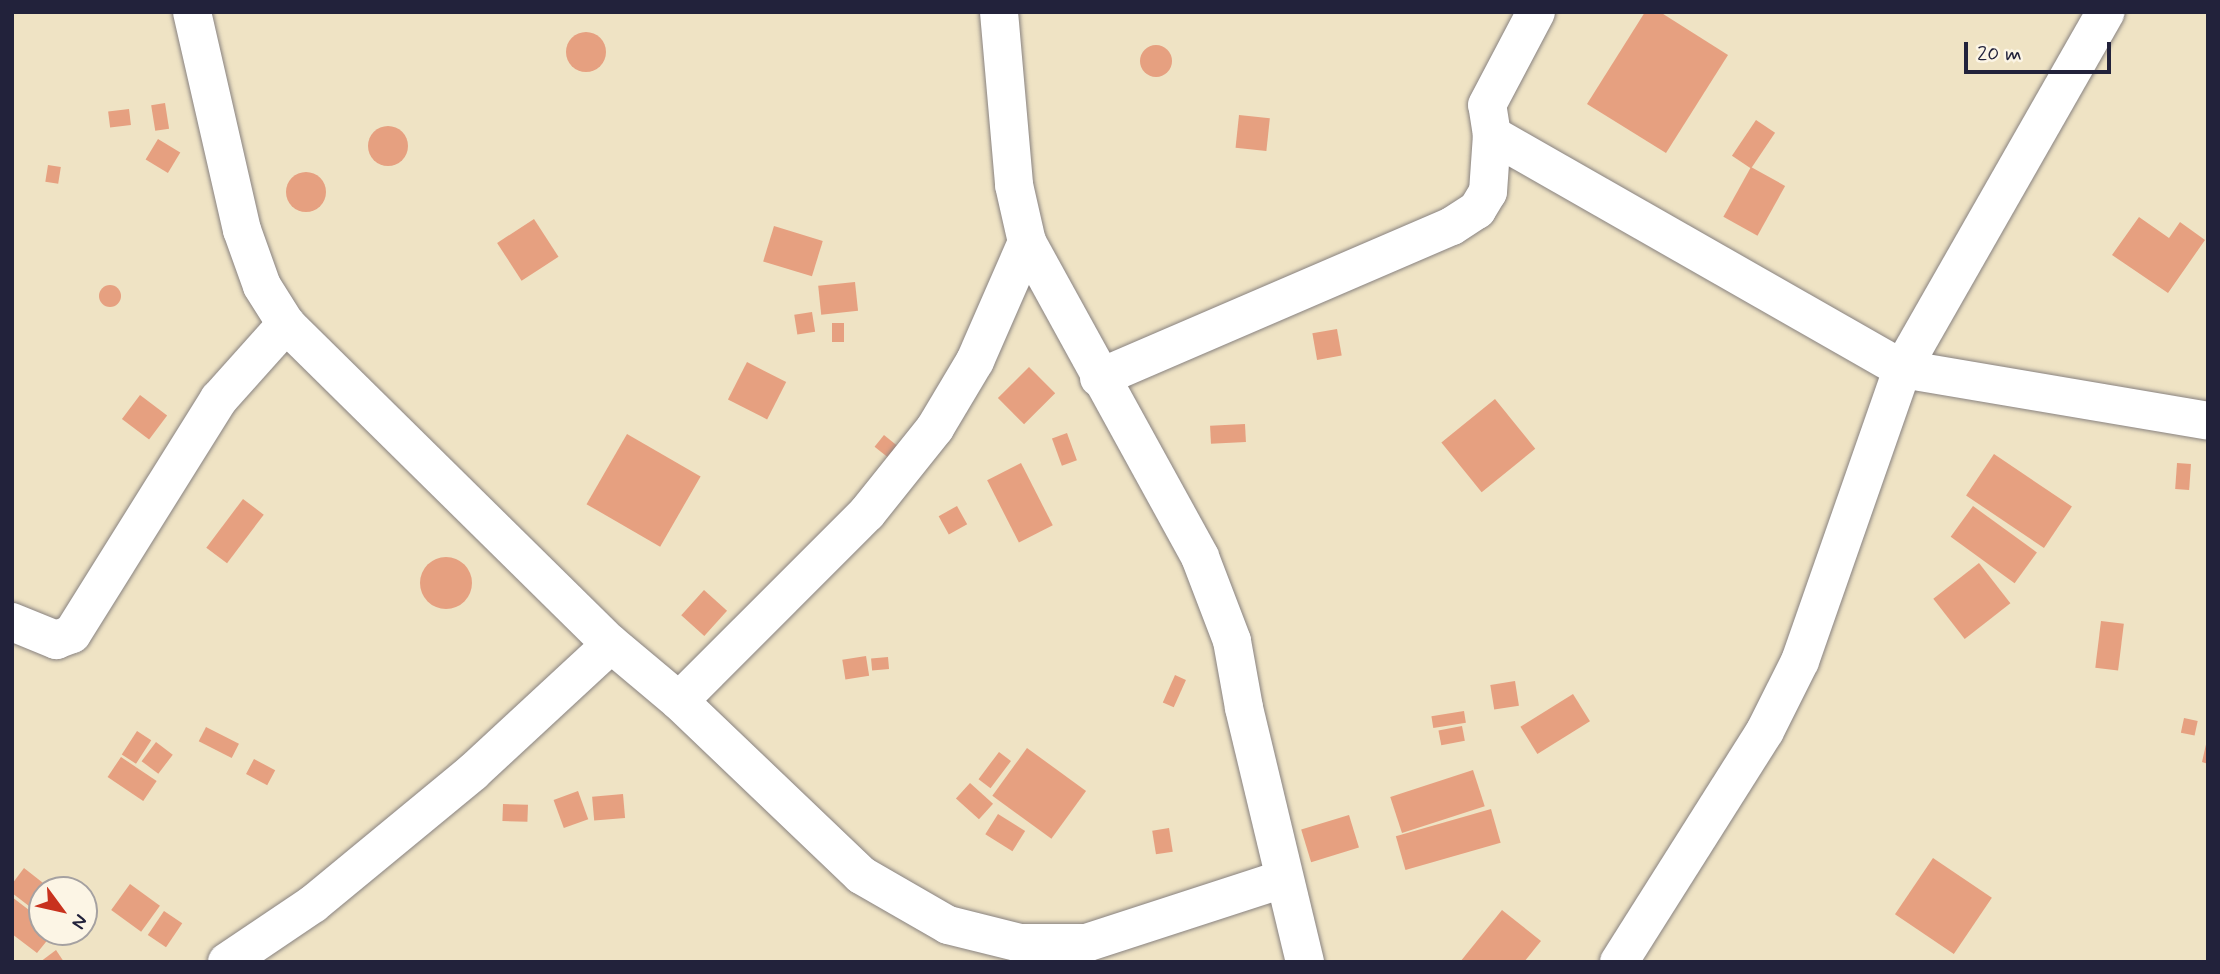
<!DOCTYPE html>
<style>
body{margin:0}
#map{position:relative;width:2220px;height:974px;overflow:hidden;background:#efe3c4;font-family:Mynerve,sans-serif}
div>[style]{position:absolute}
.building>*{inset:0;background:#e6a080;transform-origin:0 0}
.round{border-radius:50%}
.roads{filter:drop-shadow(0 0 2px #888280) drop-shadow(0 0 2px #888280)}
.minor>*{height:38px;margin:-19px;padding:0 19px;transform-origin:19px;border-radius:19px;background:#fff}
span{translate:-50% -50%;white-space:nowrap;text-align:center;line-height:1.15;-webkit-text-stroke:5px #fcf5e5;paint-order:stroke}
.frame{position:absolute;inset:0;border:14px solid #22223b;pointer-events:none}
.north{position:absolute;left:28px;top:876px;width:70px;height:70px;box-sizing:border-box;background:#fcf5e5;border:2px solid #a5a1a1;border-radius:50%;rotate:123deg;font-size:19px;font-weight:700;line-height:28px;text-align:center;color:#22223b}
.north::after{content:'';display:block;margin:auto;width:24px;height:32px;background:#c8321e;clip-path:polygon(50% 0,100% 100%,50% 72%,0 100%)}
.scale{position:absolute;left:1964px;top:42px;width:147px;height:32px;box-sizing:border-box;border:4px solid #22223b;border-top:0;padding-left:9px;font-size:21px;line-height:24px;white-space:nowrap;color:#22223b;-webkit-text-stroke:5px #fcf5e5;paint-order:stroke}
</style>
<div id="map">
<div class="building">
<div style="clip-path:polygon(1645px 12px,1660px 12px,1728px 55px,1666px 153px,1587px 104px)"></div>
<div class="round" style="left:566px;top:32px;width:40px;height:40px"></div>
<div class="round" style="left:1140px;top:45px;width:32px;height:32px"></div>
<div style="left:165px;top:103px;width:26px;height:14px;rotate:81deg"></div>
<div style="left:129px;top:109px;width:16px;height:21px;rotate:83deg"></div>
<div style="left:1239px;top:115px;width:31px;height:33px;rotate:6deg"></div>
<div style="left:1756px;top:120px;width:23px;height:43px;rotate:34deg"></div>
<div class="round" style="left:368px;top:126px;width:40px;height:40px"></div>
<div style="left:158px;top:139px;width:26px;height:24px;rotate:31deg"></div>
<div style="left:48px;top:165px;width:13px;height:17px;rotate:9deg"></div>
<div style="left:1751px;top:167px;width:39px;height:57px;rotate:29deg"></div>
<div class="round" style="left:286px;top:172px;width:40px;height:40px"></div>
<div style="clip-path:polygon(2139px 217px,2169px 238px,2180px 222px,2205px 240px,2168px 293px,2112px 255px)"></div>
<div style="left:534px;top:219px;width:45px;height:44px;rotate:57deg"></div>
<div style="left:774px;top:226px;width:51px;height:37px;rotate:17deg"></div>
<div style="left:855px;top:282px;width:29px;height:37px;rotate:84deg"></div>
<div class="round" style="left:99px;top:285px;width:22px;height:22px"></div>
<div style="left:812px;top:312px;width:20px;height:18px;rotate:81deg"></div>
<div style="left:832px;top:323px;width:12px;height:19px"></div>
<div style="left:1337px;top:329px;width:27px;height:25px;rotate:80deg"></div>
<div style="left:747px;top:362px;width:44px;height:42px;rotate:27deg"></div>
<div style="left:1029px;top:367px;width:37px;height:44px;rotate:45deg"></div>
<div style="left:140px;top:395px;width:34px;height:30px;rotate:37deg"></div>
<div style="left:1495px;top:399px;width:64px;height:69px;rotate:51deg"></div>
<div style="left:1245px;top:424px;width:18px;height:35px;rotate:87deg"></div>
<div style="left:1067px;top:433px;width:29px;height:16px;rotate:70deg"></div>
<div style="left:627px;top:434px;width:85px;height:81px;rotate:30deg"></div>
<div style="left:884px;top:435px;width:19px;height:15px;rotate:39deg"></div>
<div style="left:1994px;top:454px;width:94px;height:50px;rotate:34deg"></div>
<div style="left:1021px;top:463px;width:70px;height:38px;rotate:63deg"></div>
<div style="left:2177px;top:463px;width:14px;height:26px;rotate:4deg"></div>
<div style="left:243px;top:499px;width:26px;height:61px;rotate:37deg"></div>
<div style="left:957px;top:506px;width:21px;height:21px;rotate:61deg"></div>
<div style="left:1973px;top:506px;width:79px;height:38px;rotate:36deg"></div>
<div class="round" style="left:420px;top:557px;width:52px;height:52px"></div>
<div style="left:1979px;top:563px;width:51px;height:58px;rotate:52deg"></div>
<div style="left:704px;top:590px;width:31px;height:34px;rotate:42deg"></div>
<div style="left:2101px;top:621px;width:23px;height:47px;rotate:7deg"></div>
<div style="left:866px;top:656px;width:20px;height:24px;rotate:81deg"></div>
<div style="left:888px;top:657px;width:12px;height:17px;rotate:85deg"></div>
<div style="left:1175px;top:675px;width:12px;height:30px;rotate:24deg"></div>
<div style="left:1515px;top:681px;width:25px;height:25px;rotate:81deg"></div>
<div style="left:1573px;top:694px;width:32px;height:62px;rotate:58deg"></div>
<div style="left:1464px;top:711px;width:12px;height:33px;rotate:81deg"></div>
<div style="left:2184px;top:718px;width:14px;height:15px;rotate:12deg"></div>
<div style="left:1462px;top:726px;width:15px;height:24px;rotate:79deg"></div>
<div style="left:206px;top:727px;width:37px;height:16px;rotate:27deg"></div>
<div style="left:137px;top:731px;width:17px;height:28px;rotate:33deg"></div>
<div style="clip-path:polygon(2207px 740px,2208px 740px,2208px 764px,2202px 762px)"></div>
<div style="left:156px;top:742px;width:21px;height:24px;rotate:37deg"></div>
<div style="left:1027px;top:748px;width:73px;height:59px;rotate:36deg"></div>
<div style="left:999px;top:752px;width:15px;height:34px;rotate:37deg"></div>
<div style="left:121px;top:757px;width:43px;height:24px;rotate:34deg"></div>
<div style="left:254px;top:759px;width:24px;height:17px;rotate:28deg"></div>
<div style="left:1473px;top:770px;width:38px;height:87px;rotate:72deg"></div>
<div style="left:970px;top:783px;width:31px;height:21px;rotate:42deg"></div>
<div style="left:578px;top:791px;width:30px;height:26px;rotate:70deg"></div>
<div style="left:623px;top:794px;width:24px;height:31px;rotate:85deg"></div>
<div style="left:503px;top:804px;width:25px;height:17px;rotate:2deg"></div>
<div style="left:1491px;top:809px;width:35px;height:99px;rotate:74deg"></div>
<div style="left:998px;top:814px;width:32px;height:24px;rotate:32deg"></div>
<div style="left:1349px;top:815px;width:34px;height:50px;rotate:73deg"></div>
<div style="left:1169px;top:828px;width:24px;height:17px;rotate:81deg"></div>
<div style="left:1933px;top:858px;width:71px;height:68px;rotate:34deg"></div>
<div style="clip-path:polygon(24px 868px,52px 890px,42px 890px,42px 916px,12px 893px,12px 884px)"></div>
<div style="left:130px;top:884px;width:37px;height:32px;rotate:36deg"></div>
<div style="clip-path:polygon(12px 897px,42px 920px,42px 932px,54px 932px,37px 953px,12px 934px)"></div>
<div style="clip-path:polygon(1502px 910px,1541px 941px,1524px 962px,1460px 962px)"></div>
<div style="left:164px;top:911px;width:22px;height:29px;rotate:34deg"></div>
<div style="clip-path:polygon(56px 950px,64px 962px,40px 962px)"></div>
</div>
<div class="roads">
<div class="minor">
<div style="left:192px;top:12px;width:224px;rotate:77.1deg"></div>
<div style="left:242px;top:230px;width:59px;rotate:70.3deg"></div>
<div style="left:262px;top:286px;width:45px;rotate:57.7deg"></div>
<div style="left:286px;top:324px;width:456px;rotate:44.6deg"></div>
<div style="left:611px;top:644px;width:89px;rotate:40deg"></div>
<div style="left:679px;top:701px;width:252px;rotate:43.7deg"></div>
<div style="left:861px;top:875px;width:100px;rotate:29.9deg"></div>
<div style="left:948px;top:925px;width:74px;rotate:14deg"></div>
<div style="left:1020px;top:943px;width:66px"></div>
<div style="left:1086px;top:943px;width:207px;rotate:-18deg"></div>
<div style="left:999px;top:12px;width:174px;rotate:85deg"></div>
<div style="left:1014px;top:185px;width:58px;rotate:77.2deg"></div>
<div style="left:1027px;top:242px;width:359px;rotate:61.2deg"></div>
<div style="left:1200px;top:557px;width:90px;rotate:69.1deg"></div>
<div style="left:1232px;top:641px;width:68px;rotate:79.8deg"></div>
<div style="left:1244px;top:708px;width:261px;rotate:76.5deg"></div>
<div style="left:1492px;top:135px;width:472px;rotate:29.7deg"></div>
<div style="left:1902px;top:369px;width:310px;rotate:9.6deg"></div>
<div style="left:1099px;top:378px;width:384px;rotate:-23.3deg"></div>
<div style="left:1452px;top:226px;width:30px;rotate:-33deg"></div>
<div style="left:1477px;top:210px;width:21px;rotate:-59deg"></div>
<div style="left:1488px;top:192px;width:57px;rotate:-86deg"></div>
<div style="left:1492px;top:135px;width:30px;rotate:-99deg"></div>
<div style="left:1487px;top:105px;width:105px;rotate:-62.2deg"></div>
<div style="left:12px;top:622px;width:48px;rotate:22.2deg"></div>
<div style="left:56px;top:640px;width:17px;rotate:-21deg"></div>
<div style="left:72px;top:634px;width:277px;rotate:-58deg"></div>
<div style="left:219px;top:399px;width:101px;rotate:-48.2deg"></div>
<div style="left:679px;top:701px;width:266px;rotate:-45deg"></div>
<div style="left:867px;top:513px;width:109px;rotate:-51.3deg"></div>
<div style="left:935px;top:428px;width:78px;rotate:-59.2deg"></div>
<div style="left:975px;top:361px;width:130px;rotate:-66.4deg"></div>
<div style="left:227px;top:962px;width:104px;rotate:-34deg"></div>
<div style="left:313px;top:904px;width:207px;rotate:-39.5deg"></div>
<div style="left:473px;top:772px;width:188px;rotate:-42.8deg"></div>
<div style="left:1619px;top:962px;width:273px;rotate:-57.7deg"></div>
<div style="left:1765px;top:731px;width:78px;rotate:-63.4deg"></div>
<div style="left:1800px;top:661px;width:309px;rotate:-70.7deg"></div>
<div style="left:1902px;top:369px;width:411px;rotate:-60.3deg"></div>
</div>
</div>
<div class="frame"></div>
<div class="north">N</div>
<div class="scale">20 m</div>
</div>
